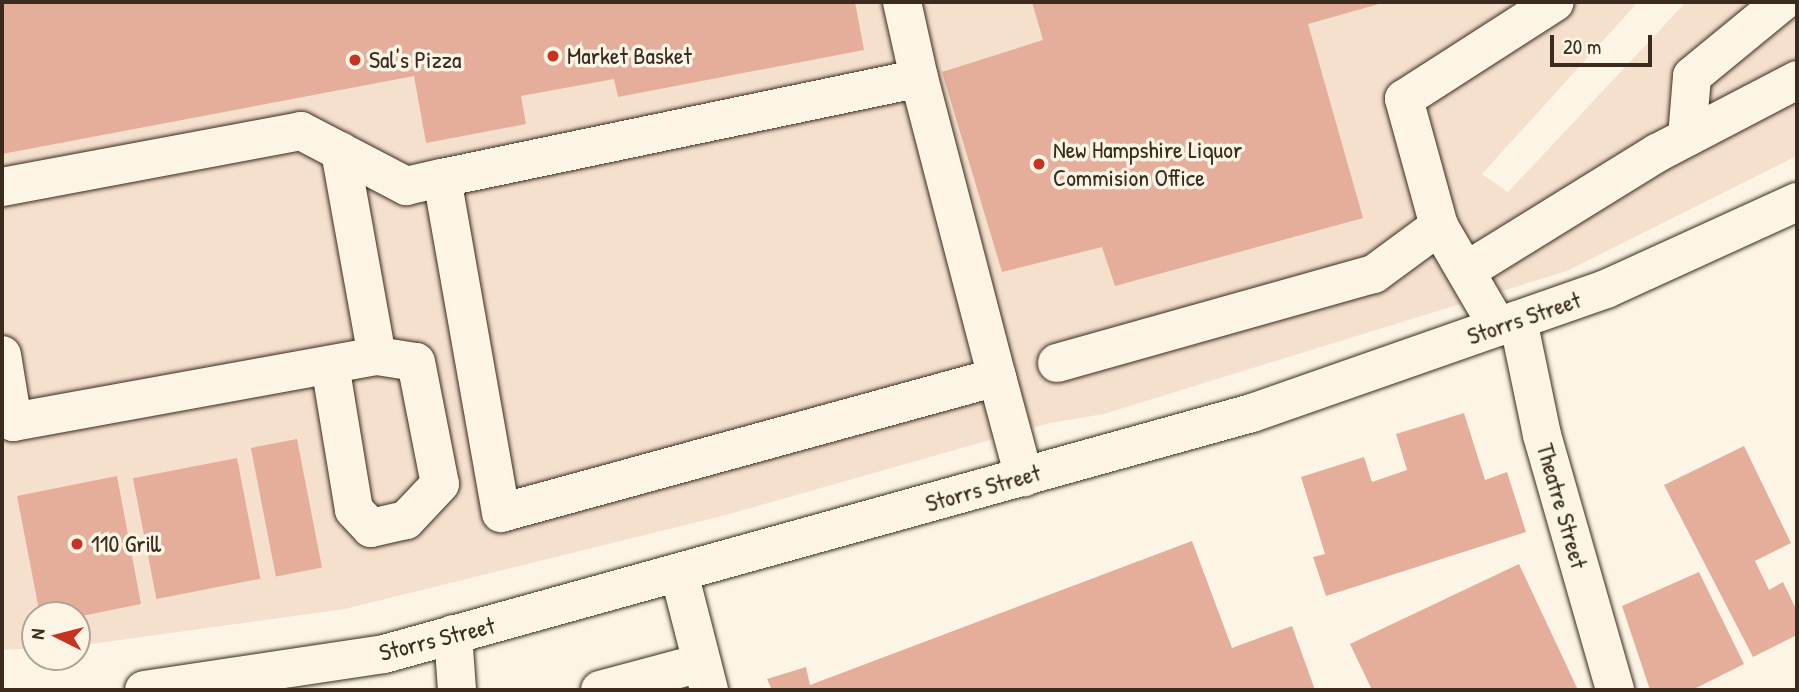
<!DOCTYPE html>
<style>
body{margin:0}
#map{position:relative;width:1799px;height:692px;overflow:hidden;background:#fcf5e5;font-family:"Patrick Hand",sans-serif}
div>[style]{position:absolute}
.built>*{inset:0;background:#f5e0ce}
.building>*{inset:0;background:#e4ae9a;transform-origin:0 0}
.roads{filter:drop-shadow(0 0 2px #3b2a1e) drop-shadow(0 0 2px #3b2a1e)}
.minor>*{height:38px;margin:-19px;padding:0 19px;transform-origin:19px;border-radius:19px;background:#fcf5e5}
.dots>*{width:19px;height:19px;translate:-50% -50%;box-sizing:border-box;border:4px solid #fcf5e5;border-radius:50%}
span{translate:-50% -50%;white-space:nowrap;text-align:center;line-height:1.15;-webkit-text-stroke:7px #fcf5e5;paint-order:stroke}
.poi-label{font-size:24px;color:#3b2a1e}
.left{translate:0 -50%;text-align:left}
.street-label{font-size:24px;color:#3b2a1e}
.frame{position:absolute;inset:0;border:4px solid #3b2a1e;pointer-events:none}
.north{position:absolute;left:21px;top:601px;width:70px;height:70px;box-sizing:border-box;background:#fcf5e5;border:2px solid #afa495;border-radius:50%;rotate:276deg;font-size:19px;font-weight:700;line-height:28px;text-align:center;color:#3b2a1e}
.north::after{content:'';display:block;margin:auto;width:24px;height:32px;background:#c8321e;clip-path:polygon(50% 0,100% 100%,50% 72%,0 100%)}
.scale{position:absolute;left:1550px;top:35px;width:102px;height:32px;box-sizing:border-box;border:4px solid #3b2a1e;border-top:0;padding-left:9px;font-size:21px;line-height:24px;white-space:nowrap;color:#3b2a1e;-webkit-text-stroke:5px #fcf5e5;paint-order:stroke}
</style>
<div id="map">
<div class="built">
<div style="clip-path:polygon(2px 2px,1638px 2px,1482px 174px,1508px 192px,1686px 2px,1797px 2px,1797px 156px,1567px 271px,1104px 414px,1050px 423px,726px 515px,345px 609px,77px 646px,77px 615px,35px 615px,35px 648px,2px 650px)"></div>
</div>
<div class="building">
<div style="clip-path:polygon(2px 2px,855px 2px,864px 50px,618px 97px,614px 79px,521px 96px,526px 124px,426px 143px,414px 76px,2px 154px)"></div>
<div style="clip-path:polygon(1032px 2px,1386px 2px,1308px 24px,1363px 218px,1115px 286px,1102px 247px,1002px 272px,942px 72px,1043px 40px)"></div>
<div style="clip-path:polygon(1464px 413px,1485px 480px,1507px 472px,1526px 532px,1326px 596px,1313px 557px,1325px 554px,1301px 477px,1364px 457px,1372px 482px,1407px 470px,1396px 434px)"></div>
<div style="left:297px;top:439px;width:131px;height:47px;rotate:79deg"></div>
<div style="clip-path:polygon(1744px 446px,1791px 543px,1755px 561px,1769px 590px,1783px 582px,1797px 611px,1797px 635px,1753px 657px,1664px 485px)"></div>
<div style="left:237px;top:458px;width:123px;height:106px;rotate:79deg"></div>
<div style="clip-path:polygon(117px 476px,141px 604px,77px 617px,40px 615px,17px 496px)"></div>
<div style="clip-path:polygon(1192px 541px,1232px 648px,1292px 626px,1315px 690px,772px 690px,767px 679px,806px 667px,810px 685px)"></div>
<div style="clip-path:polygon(1519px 564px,1578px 690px,1372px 690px,1350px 644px)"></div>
<div style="clip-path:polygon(1699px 572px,1744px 664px,1692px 690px,1650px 690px,1622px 606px)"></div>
</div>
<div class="roads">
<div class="minor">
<div style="left:902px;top:2px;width:78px;rotate:77.4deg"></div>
<div style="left:1687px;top:137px;width:61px;rotate:-85.3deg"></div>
<div style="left:1692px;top:76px;width:117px;rotate:-39.4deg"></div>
<div style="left:340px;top:151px;width:208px;rotate:79.8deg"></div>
<div style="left:2px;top:187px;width:304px;rotate:-10.6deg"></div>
<div style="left:301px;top:131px;width:119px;rotate:27.6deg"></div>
<div style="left:406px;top:186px;width:37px;rotate:-13deg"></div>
<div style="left:442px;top:178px;width:487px;rotate:-11.8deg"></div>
<div style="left:919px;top:78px;width:309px;rotate:75.4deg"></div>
<div style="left:997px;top:377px;width:514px;rotate:164.67deg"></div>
<div style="left:501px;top:513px;width:340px;rotate:-100deg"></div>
<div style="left:1466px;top:271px;width:225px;rotate:-31.7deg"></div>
<div style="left:1657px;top:153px;width:158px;rotate:-27.5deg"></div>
<div style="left:1518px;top:320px;width:117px;rotate:78.2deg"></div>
<div style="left:1542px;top:435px;width:265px;rotate:74deg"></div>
<div style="left:1498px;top:327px;width:117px;rotate:-120.3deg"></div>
<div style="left:1439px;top:226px;width:132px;rotate:-105.4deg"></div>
<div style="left:1404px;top:99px;width:179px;rotate:-32.7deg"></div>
<div style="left:2px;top:355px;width:68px;rotate:80.7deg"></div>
<div style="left:13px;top:422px;width:370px;rotate:-10.3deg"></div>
<div style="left:377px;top:356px;width:39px;rotate:9deg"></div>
<div style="left:416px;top:362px;width:124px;rotate:78.9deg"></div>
<div style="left:440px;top:484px;width:50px;rotate:133.4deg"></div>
<div style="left:406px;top:520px;width:36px;rotate:167deg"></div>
<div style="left:371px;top:528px;width:25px;rotate:-133deg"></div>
<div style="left:354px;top:510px;width:147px;rotate:-99.4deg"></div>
<div style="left:1057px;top:363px;width:329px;rotate:-15.7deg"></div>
<div style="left:1374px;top:274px;width:81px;rotate:-36.4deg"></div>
<div style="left:997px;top:377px;width:104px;rotate:74.9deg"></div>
<div style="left:679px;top:573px;width:121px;rotate:75.6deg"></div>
<div style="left:453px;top:634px;width:56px;rotate:85.9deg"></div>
<div style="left:144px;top:690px;width:243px;rotate:-8.5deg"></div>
<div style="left:384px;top:654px;width:901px;rotate:-15.52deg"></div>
<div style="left:1252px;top:413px;width:375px;rotate:-19.3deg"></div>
<div style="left:1606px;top:289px;width:210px;rotate:-24.5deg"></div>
<div style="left:600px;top:690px;width:105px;rotate:-15deg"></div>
</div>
</div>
<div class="dots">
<div style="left:553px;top:56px;background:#c8321e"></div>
<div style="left:355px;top:60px;background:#c8321e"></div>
<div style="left:1039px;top:164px;background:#c8321e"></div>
<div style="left:77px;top:544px;background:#c8321e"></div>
</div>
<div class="poi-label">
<span class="left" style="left:567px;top:56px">Market Basket</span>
<span class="left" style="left:369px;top:60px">Sal's Pizza</span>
<span class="left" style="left:1053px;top:164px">New Hampshire Liquor<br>Commision Office</span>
<span class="left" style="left:91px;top:544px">110 Grill</span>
</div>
<div class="street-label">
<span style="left:1524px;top:318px;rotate:-19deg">Storrs Street</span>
<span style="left:983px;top:488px;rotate:-16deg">Storrs Street</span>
<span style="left:1562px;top:506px;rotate:74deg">Theatre Street</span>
<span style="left:437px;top:639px;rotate:-14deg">Storrs Street</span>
</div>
<div class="frame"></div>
<div class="north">N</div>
<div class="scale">20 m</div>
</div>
